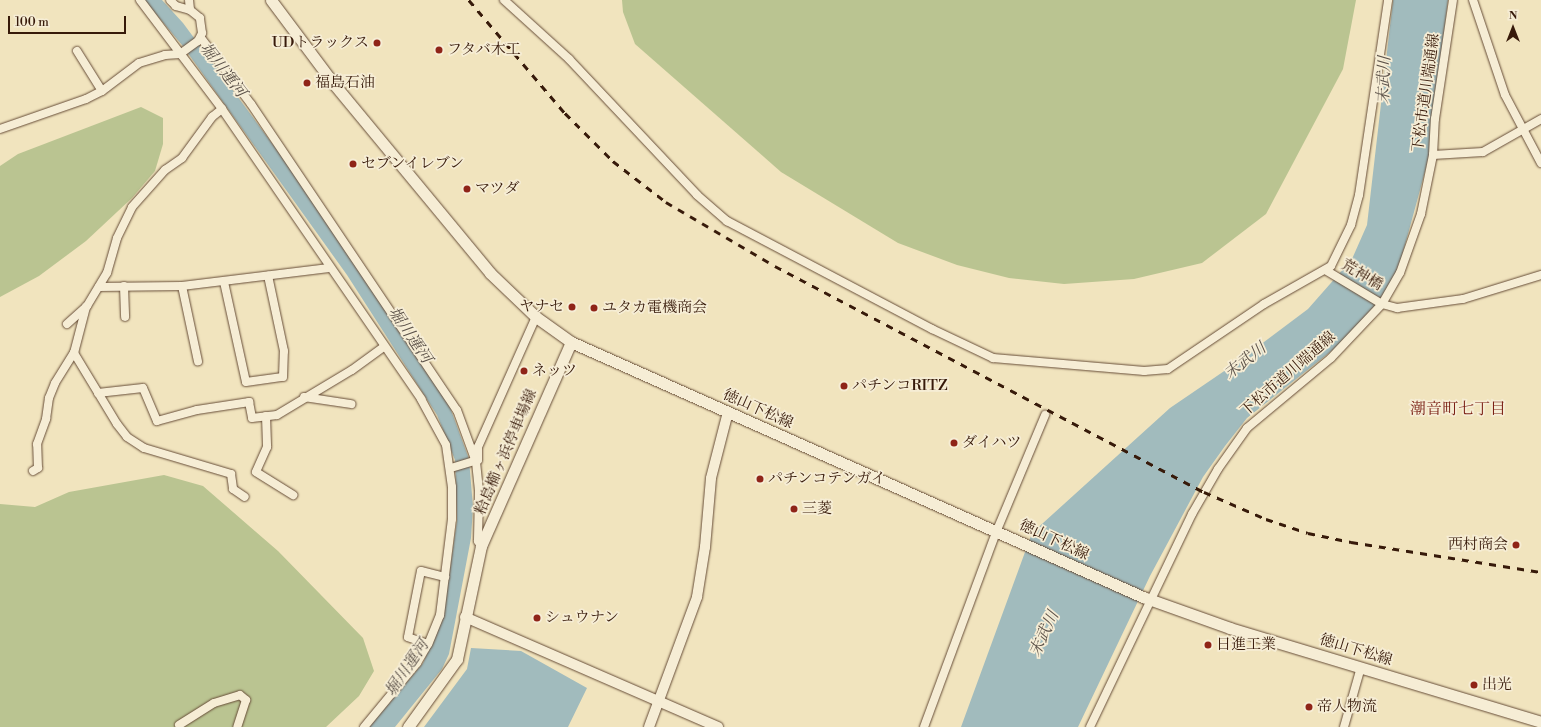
<!DOCTYPE html>
<meta charset="utf-8">
<style>
body{margin:0}
#map{position:relative;width:1541px;height:727px;overflow:hidden;background:#f1e4be;font-family:"Libre Bodoni","Noto Serif JP",serif}
div>[style]{position:absolute}
.green>*{inset:0;background:#bac491}
.water>*{inset:0;background:#a1bbbd}
.roads{filter:drop-shadow(0 0 1px #664c37) drop-shadow(0 0 1px #664c37)}
.minor>*{height:8px;margin:-4px;padding:0 4px;transform-origin:4px;border-radius:4px;background:#f6edd5}
.tertiary>*{height:10px;margin:-5px;padding:0 5px;transform-origin:5px;border-radius:5px;background:#f6edd5}
.secondary>*{height:11px;margin:-5.5px;padding:0 5.5px;transform-origin:5.5px;border-radius:5.5px;background:#f6edd5}
.rail>*{height:2.5px;margin-top:-1.25px;transform-origin:0;background:repeating-linear-gradient(90deg,#371a0a 0 7px,transparent 0 14px)}
.dots>*{width:11px;height:11px;translate:-50% -50%;box-sizing:border-box;border:2px solid #f6edd5;border-radius:50%}
span{translate:-50% -50%;white-space:nowrap;text-align:center;line-height:1.15;-webkit-text-stroke:3.5px #f6edd5;paint-order:stroke}
.poi-label{font-size:15px;color:#371a0a}
.right{translate:-100% -50%;text-align:right}
.left{translate:0 -50%;text-align:left}
.street-label{font-size:15px;color:#371a0a}
.water-label{font-size:16px;color:#5c5249;font-style:italic}
.neighbourhood-label{font-size:16px;color:#7a1f14}
.north{position:absolute;left:1493px;top:8px;width:40px;height:40px;-webkit-text-stroke:3px #f6edd5;paint-order:stroke;rotate:0deg;font-size:11px;font-weight:700;line-height:16px;text-align:center;color:#371a0a}
.north::after{content:'';display:block;margin:auto;width:14px;height:18px;background:#371a0a;clip-path:polygon(50% 0,100% 100%,50% 72%,0 100%)}
.scale{position:absolute;left:8px;top:16px;width:118px;height:18px;box-sizing:border-box;border:2px solid #371a0a;border-top:0;padding-left:5px;font-size:12px;line-height:14px;white-space:nowrap;color:#371a0a;-webkit-text-stroke:3px #f6edd5;paint-order:stroke}
</style>
<div id="map">
<div class="green">
<div style="clip-path:polygon(622px 0,1356px 0,1343px 69px,1266px 214px,1202px 263px,1134px 279px,1064px 284px,1009px 278px,957px 265px,898px 243px,781px 172px,635px 44px,623px 12px)"></div>
<div style="clip-path:polygon(141px 107px,163px 118px,163px 144px,155px 171px,132px 198px,86px 241px,39px 276px,0 297px,0 166px,18px 154px)"></div>
<div style="clip-path:polygon(164px 475px,203px 486px,278px 551px,363px 638px,374px 671px,359px 696px,326px 727px,0 727px,0 504px,35px 507px,69px 492px)"></div>
</div>
<div class="water">
<div style="clip-path:polygon(144px 0,162px 0,183px 23px,280px 154px,447px 399px,469px 459px,473px 507px,471px 538px,449px 654px,442px 669px,395px 727px,369px 727px,423px 663px,443px 617px,457px 520px,455px 460px,437px 415px,347px 275px,182px 45px)"></div>
<div style="clip-path:polygon(1393px 0,1448px 0,1429px 157px,1399px 267px,1376px 307px,1334px 349px,1247px 418px,1225px 446px,1203px 477px,1150px 576px,1078px 727px,961px 727px,1032px 533px,1170px 408px,1236px 363px,1308px 309px,1352px 259px,1367px 225px)"></div>
<div style="clip-path:polygon(471px 648px,521px 651px,587px 688px,568px 727px,424px 727px,467px 669px)"></div>
</div>
<div class="roads">
<div class="minor">
<div style="left:140px;top:0;width:136px;rotate:53deg"></div>
<div style="left:222px;top:109px;width:352px;rotate:55.5deg"></div>
<div style="left:421px;top:399px;width:52px;rotate:61.5deg"></div>
<div style="left:446px;top:445px;width:42px;rotate:81.9deg"></div>
<div style="left:452px;top:487px;width:32px;rotate:90deg"></div>
<div style="left:452px;top:519px;width:97px;rotate:97.1deg"></div>
<div style="left:440px;top:615px;width:31px;rotate:112deg"></div>
<div style="left:428px;top:644px;width:22px;rotate:120deg"></div>
<div style="left:417px;top:663px;width:83px;rotate:129.6deg"></div>
<div style="left:189px;top:0;width:10px;rotate:84deg"></div>
<div style="left:504px;top:0;width:88px;rotate:42.2deg"></div>
<div style="left:569px;top:59px;width:187px;rotate:46.7deg"></div>
<div style="left:697px;top:195px;width:40px;rotate:41deg"></div>
<div style="left:727px;top:221px;width:232px;rotate:27.8deg"></div>
<div style="left:932px;top:329px;width:68px;rotate:25.4deg"></div>
<div style="left:993px;top:358px;width:152px;rotate:4.9deg"></div>
<div style="left:1144px;top:371px;width:24px;rotate:-5deg"></div>
<div style="left:1168px;top:369px;width:116px;rotate:-34.1deg"></div>
<div style="left:1264px;top:304px;width:77px;rotate:-29.6deg"></div>
<div style="left:1331px;top:266px;width:46px;rotate:-64deg"></div>
<div style="left:1351px;top:225px;width:31px;rotate:-75deg"></div>
<div style="left:1359px;top:195px;width:197px;rotate:-81.5deg"></div>
<div style="left:1473px;top:0;width:100px;rotate:71.4deg"></div>
<div style="left:1505px;top:95px;width:77px;rotate:62.1deg"></div>
<div style="left:201px;top:38px;width:83px;rotate:52.9deg"></div>
<div style="left:251px;top:104px;width:369px;rotate:56.1deg"></div>
<div style="left:457px;top:410px;width:55px;rotate:69.9deg"></div>
<div style="left:476px;top:462px;width:30px;rotate:84deg"></div>
<div style="left:479px;top:492px;width:49px;rotate:91.2deg"></div>
<div style="left:478px;top:541px;width:6px;rotate:59deg"></div>
<div style="left:77px;top:51px;width:47px;rotate:58deg"></div>
<div style="left:0;top:129px;width:91px;rotate:-19.2deg"></div>
<div style="left:86px;top:99px;width:18px;rotate:-27deg"></div>
<div style="left:102px;top:91px;width:46px;rotate:-37.1deg"></div>
<div style="left:139px;top:63px;width:27px;rotate:-17deg"></div>
<div style="left:165px;top:55px;width:15px;rotate:-4deg"></div>
<div style="left:180px;top:54px;width:22px;rotate:-36deg"></div>
<div style="left:198px;top:41px;width:9px;rotate:-63deg"></div>
<div style="left:202px;top:33px;width:15px;rotate:-98deg"></div>
<div style="left:200px;top:18px;width:13px;rotate:-141deg"></div>
<div style="left:190px;top:10px;width:15px;rotate:-164deg"></div>
<div style="left:176px;top:6px;width:8px;rotate:-135deg"></div>
<div style="left:1433px;top:155px;width:50px;rotate:-3.4deg"></div>
<div style="left:1483px;top:152px;width:67px;rotate:-29.6deg"></div>
<div style="left:1327px;top:271px;width:64px;rotate:31deg"></div>
<div style="left:1382px;top:304px;width:16px;rotate:15deg"></div>
<div style="left:1397px;top:308px;width:67px;rotate:-7.8deg"></div>
<div style="left:1463px;top:299px;width:82px;rotate:-17.1deg"></div>
<div style="left:224px;top:282px;width:102px;rotate:77.6deg"></div>
<div style="left:246px;top:382px;width:37px;rotate:-8deg"></div>
<div style="left:283px;top:377px;width:26px;rotate:-88deg"></div>
<div style="left:284px;top:351px;width:77px;rotate:-102deg"></div>
<div style="left:124px;top:286px;width:31px;rotate:88deg"></div>
<div style="left:182px;top:286px;width:77px;rotate:78deg"></div>
<div style="left:99px;top:287px;width:83px;rotate:-0.7deg"></div>
<div style="left:182px;top:286px;width:148px;rotate:-7deg"></div>
<div style="left:67px;top:324px;width:27px;rotate:-42deg"></div>
<div style="left:87px;top:306px;width:39px;rotate:-59deg"></div>
<div style="left:107px;top:273px;width:36px;rotate:-74deg"></div>
<div style="left:117px;top:238px;width:34px;rotate:-64deg"></div>
<div style="left:132px;top:207px;width:50px;rotate:-48.3deg"></div>
<div style="left:165px;top:170px;width:21px;rotate:-35deg"></div>
<div style="left:182px;top:158px;width:51px;rotate:-53.8deg"></div>
<div style="left:212px;top:117px;width:13px;rotate:-39deg"></div>
<div style="left:74px;top:353px;width:83px;rotate:58.8deg"></div>
<div style="left:117px;top:424px;width:16px;rotate:52deg"></div>
<div style="left:127px;top:437px;width:20px;rotate:33deg"></div>
<div style="left:144px;top:448px;width:91px;rotate:16.6deg"></div>
<div style="left:231px;top:474px;width:15px;rotate:82deg"></div>
<div style="left:233px;top:489px;width:14px;rotate:34deg"></div>
<div style="left:98px;top:393px;width:45px;rotate:-6.3deg"></div>
<div style="left:143px;top:388px;width:36px;rotate:67deg"></div>
<div style="left:157px;top:421px;width:41px;rotate:-15.4deg"></div>
<div style="left:197px;top:410px;width:53px;rotate:-8.7deg"></div>
<div style="left:249px;top:402px;width:16px;rotate:79deg"></div>
<div style="left:252px;top:418px;width:25px;rotate:-7deg"></div>
<div style="left:277px;top:415px;width:87px;rotate:-31deg"></div>
<div style="left:352px;top:370px;width:39px;rotate:-36deg"></div>
<div style="left:304px;top:397px;width:48px;rotate:8.5deg"></div>
<div style="left:266px;top:416px;width:31px;rotate:88deg"></div>
<div style="left:267px;top:447px;width:27px;rotate:114deg"></div>
<div style="left:256px;top:472px;width:44px;rotate:31.9deg"></div>
<div style="left:451px;top:468px;width:28px;rotate:-17deg"></div>
<div style="left:478px;top:460px;width:13px;rotate:-90deg"></div>
<div style="left:478px;top:447px;width:142px;rotate:-66deg"></div>
<div style="left:33px;top:471px;width:6px;rotate:-31deg"></div>
<div style="left:38px;top:468px;width:24px;rotate:-92deg"></div>
<div style="left:37px;top:444px;width:27px;rotate:-70deg"></div>
<div style="left:46px;top:419px;width:21px;rotate:-82deg"></div>
<div style="left:49px;top:398px;width:16px;rotate:-68deg"></div>
<div style="left:55px;top:383px;width:36px;rotate:-58deg"></div>
<div style="left:74px;top:353px;width:48px;rotate:-75.4deg"></div>
<div style="left:428px;top:644px;width:21px;rotate:-161deg"></div>
<div style="left:408px;top:637px;width:67px;rotate:-78.9deg"></div>
<div style="left:421px;top:571px;width:25px;rotate:14deg"></div>
<div style="left:179px;top:725px;width:41px;rotate:-32.2deg"></div>
<div style="left:214px;top:703px;width:27px;rotate:-17deg"></div>
<div style="left:240px;top:695px;width:8px;rotate:40deg"></div>
<div style="left:246px;top:700px;width:28px;rotate:108deg"></div>
<div style="left:924px;top:727px;width:210px;rotate:-69.7deg"></div>
<div style="left:997px;top:530px;width:125px;rotate:-67.3deg"></div>
<div style="left:1090px;top:727px;width:236px;rotate:-64.4deg"></div>
<div style="left:1192px;top:514px;width:52px;rotate:-60deg"></div>
<div style="left:1218px;top:469px;width:50px;rotate:-54.7deg"></div>
<div style="left:1247px;top:428px;width:109px;rotate:-39.8deg"></div>
<div style="left:1331px;top:358px;width:74px;rotate:-46.6deg"></div>
<div style="left:1382px;top:304px;width:36px;rotate:-60deg"></div>
<div style="left:1400px;top:273px;width:63px;rotate:-70.4deg"></div>
<div style="left:1421px;top:214px;width:60px;rotate:-78.5deg"></div>
<div style="left:1433px;top:155px;width:36px;rotate:-87deg"></div>
<div style="left:1435px;top:119px;width:120px;rotate:-81.4deg"></div>
<div style="left:1344px;top:727px;width:62px;rotate:-74.2deg"></div>
</div>
<div class="tertiary">
<div style="left:465px;top:617px;width:276px;rotate:23.5deg"></div>
<div style="left:649px;top:727px;width:139px;rotate:-69.7deg"></div>
<div style="left:697px;top:597px;width:51px;rotate:-80.9deg"></div>
<div style="left:705px;top:547px;width:69px;rotate:-85deg"></div>
<div style="left:711px;top:478px;width:68px;rotate:-75.6deg"></div>
</div>
<div class="secondary">
<div style="left:271px;top:0;width:104px;rotate:53.2deg"></div>
<div style="left:333px;top:83px;width:246px;rotate:50.4deg"></div>
<div style="left:490px;top:273px;width:64px;rotate:43.7deg"></div>
<div style="left:536px;top:317px;width:43px;rotate:35.5deg"></div>
<div style="left:571px;top:342px;width:626px;rotate:24.03deg"></div>
<div style="left:1143px;top:597px;width:92px;rotate:19.6deg"></div>
<div style="left:1230px;top:628px;width:325px;rotate:16.8deg"></div>
<div style="left:408px;top:727px;width:84px;rotate:-54.2deg"></div>
<div style="left:457px;top:659px;width:116px;rotate:-78deg"></div>
<div style="left:481px;top:546px;width:223px;rotate:-66.2deg"></div>
</div>
</div>
<div class="rail">
<div style="left:469px;top:0;width:148px;rotate:49.7deg"></div>
<div style="left:565px;top:113px;width:68px;rotate:45deg"></div>
<div style="left:613px;top:161px;width:67px;rotate:37.7deg"></div>
<div style="left:666px;top:202px;width:126px;rotate:30.4deg"></div>
<div style="left:775px;top:266px;width:485px;rotate:27.8deg"></div>
<div style="left:1204px;top:492px;width:68px;rotate:23.5deg"></div>
<div style="left:1266px;top:519px;width:44px;rotate:18.4deg"></div>
<div style="left:1308px;top:533px;width:44px;rotate:11.8deg"></div>
<div style="left:1351px;top:542px;width:192px;rotate:9deg"></div>
</div>
<div class="dots">
<div style="left:377px;top:43px;background:#8f2418"></div>
<div style="left:439px;top:50px;background:#8f2418"></div>
<div style="left:307px;top:83px;background:#8f2418"></div>
<div style="left:353px;top:164px;background:#8f2418"></div>
<div style="left:467px;top:189px;background:#8f2418"></div>
<div style="left:572px;top:307px;background:#8f2418"></div>
<div style="left:594px;top:308px;background:#8f2418"></div>
<div style="left:524px;top:371px;background:#8f2418"></div>
<div style="left:844px;top:386px;background:#8f2418"></div>
<div style="left:954px;top:443px;background:#8f2418"></div>
<div style="left:760px;top:479px;background:#8f2418"></div>
<div style="left:794px;top:509px;background:#8f2418"></div>
<div style="left:1516px;top:545px;background:#8f2418"></div>
<div style="left:537px;top:618px;background:#8f2418"></div>
<div style="left:1208px;top:645px;background:#8f2418"></div>
<div style="left:1474px;top:685px;background:#8f2418"></div>
<div style="left:1309px;top:707px;background:#8f2418"></div>
</div>
<div class="poi-label">
<span class="right" style="left:369px;top:43px">UDトラックス</span>
<span class="left" style="left:447px;top:50px">フタバ木工</span>
<span class="left" style="left:315px;top:83px">福島石油</span>
<span class="left" style="left:361px;top:164px">セブンイレブン</span>
<span class="left" style="left:475px;top:189px">マツダ</span>
<span class="right" style="left:564px;top:307px">ヤナセ</span>
<span class="left" style="left:602px;top:308px">ユタカ電機商会</span>
<span class="left" style="left:532px;top:371px">ネッツ</span>
<span class="left" style="left:852px;top:386px">パチンコRITZ</span>
<span class="left" style="left:962px;top:443px">ダイハツ</span>
<span class="left" style="left:768px;top:479px">パチンコテンガイ</span>
<span class="left" style="left:802px;top:509px">三菱</span>
<span class="right" style="left:1508px;top:545px">西村商会</span>
<span class="left" style="left:545px;top:618px">シュウナン</span>
<span class="left" style="left:1216px;top:645px">日進工業</span>
<span class="left" style="left:1482px;top:685px">出光</span>
<span class="left" style="left:1317px;top:707px">帝人物流</span>
</div>
<div class="street-label">
<span style="left:1426px;top:93px;rotate:-82deg">下松市道川端通線</span>
<span style="left:1362px;top:275px;rotate:31deg">荒神橋</span>
<span style="left:1288px;top:374px;rotate:-41deg">下松市道川端通線</span>
<span style="left:758px;top:409px;rotate:24deg">徳山下松線</span>
<span style="left:506px;top:452px;rotate:-67deg">粭島櫛ヶ浜停車場線</span>
<span style="left:1054px;top:540px;rotate:25deg">徳山下松線</span>
<span style="left:1356px;top:650px;rotate:17deg">徳山下松線</span>
</div>
<div class="water-label">
<span style="left:223px;top:70px;rotate:52deg">堀川運河</span>
<span style="left:1384px;top:80px;rotate:-88deg">末武川</span>
<span style="left:410px;top:335px;rotate:56deg">堀川運河</span>
<span style="left:1245px;top:361px;rotate:-38deg">末武川</span>
<span style="left:1044px;top:634px;rotate:-65deg">末武川</span>
<span style="left:407px;top:668px;rotate:-56deg">堀川運河</span>
</div>
<div class="neighbourhood-label">
<span style="left:1458px;top:409px">潮音町七丁目</span>
</div>
<div class="north">N</div>
<div class="scale">100 m</div>
</div>
